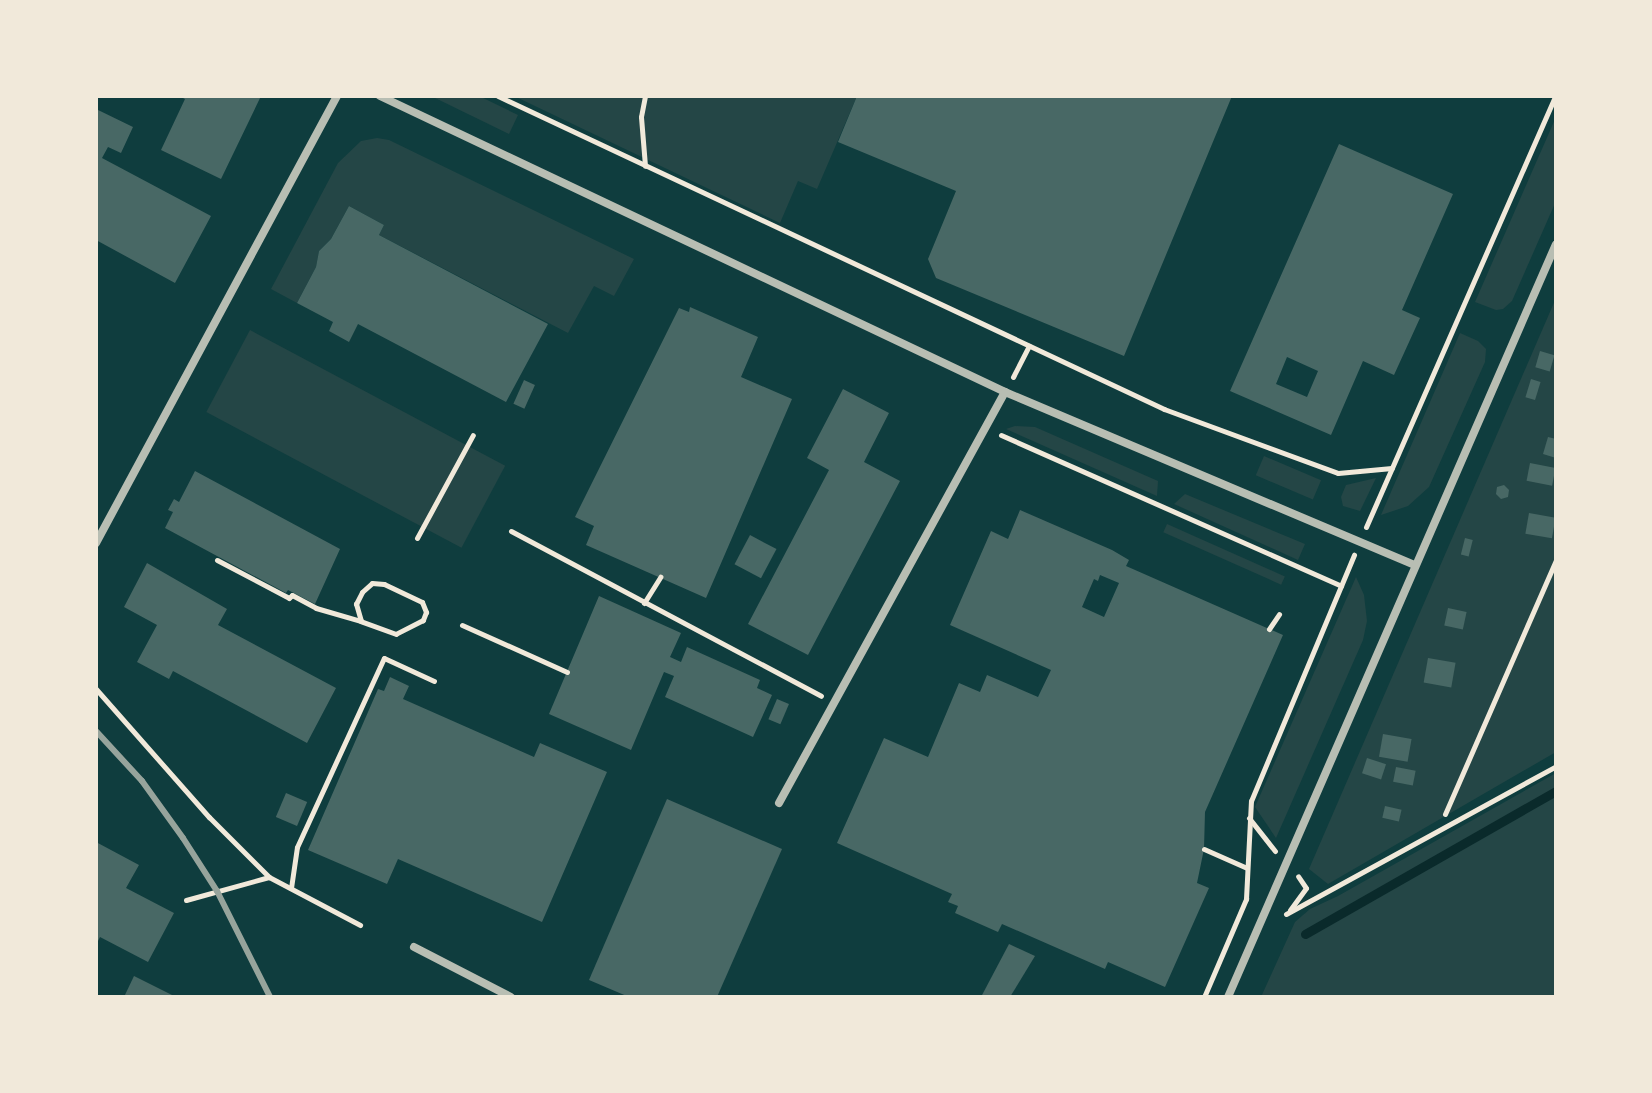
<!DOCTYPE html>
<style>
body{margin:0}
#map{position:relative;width:1652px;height:1093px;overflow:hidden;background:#0f3d3e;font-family:Arial,sans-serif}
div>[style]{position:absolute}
.green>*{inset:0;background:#244646;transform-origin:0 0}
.stream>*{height:9px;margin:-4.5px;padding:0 4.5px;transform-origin:4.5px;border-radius:4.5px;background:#0a2a2b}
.building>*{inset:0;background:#486865;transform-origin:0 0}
.path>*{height:5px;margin:-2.5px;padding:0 2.5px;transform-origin:2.5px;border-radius:2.5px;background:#f1e9da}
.minor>*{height:8px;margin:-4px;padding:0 4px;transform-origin:4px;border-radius:4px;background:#b8beb3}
.rail>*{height:6px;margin:-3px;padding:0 3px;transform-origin:3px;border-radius:3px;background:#97a49c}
span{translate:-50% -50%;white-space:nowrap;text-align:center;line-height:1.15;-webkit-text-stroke:8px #f1e9da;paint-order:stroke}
.frame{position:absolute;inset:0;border:98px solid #f1e9da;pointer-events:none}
</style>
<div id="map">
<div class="green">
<div style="clip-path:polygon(431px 96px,479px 96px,518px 115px,509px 134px)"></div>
<div style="clip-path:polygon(514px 96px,857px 96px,817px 189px,798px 181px,780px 223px)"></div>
<div style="clip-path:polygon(1556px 117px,1556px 201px,1512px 301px,1503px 309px,1496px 310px,1475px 302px)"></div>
<div style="clip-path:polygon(377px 138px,389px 140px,634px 259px,614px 296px,594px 286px,568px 333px,379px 235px,384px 225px,349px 206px,331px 239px,319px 251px,316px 267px,297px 303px,271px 289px,338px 163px,361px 141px)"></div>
<div style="clip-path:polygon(1556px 298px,1556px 752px,1328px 884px,1309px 869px)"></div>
<div style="left:250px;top:330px;width:289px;height:93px;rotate:28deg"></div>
<div style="clip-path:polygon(1460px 333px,1478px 341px,1486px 349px,1485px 362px,1429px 487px,1408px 506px,1381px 515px)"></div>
<div style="clip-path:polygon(1015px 426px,1035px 427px,1158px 481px,1157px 496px,1006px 429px)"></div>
<div style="left:1264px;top:456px;width:62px;height:21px;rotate:23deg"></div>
<div style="clip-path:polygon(1376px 478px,1360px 511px,1343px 506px,1341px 497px,1346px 485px)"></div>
<div style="clip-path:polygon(1185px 494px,1305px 544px,1298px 560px,1174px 504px)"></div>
<div style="left:1167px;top:524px;width:129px;height:9px;rotate:24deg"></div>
<div style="clip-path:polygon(1356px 577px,1364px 595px,1367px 621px,1363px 640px,1276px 838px,1255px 807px)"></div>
<div style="clip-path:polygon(1556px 773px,1556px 997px,1261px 997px,1295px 922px,1310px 909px,1338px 896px)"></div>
</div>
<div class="stream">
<div style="left:1305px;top:934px;width:289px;rotate:-29.7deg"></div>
</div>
<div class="building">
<div style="clip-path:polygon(179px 96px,261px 96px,221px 179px,161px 150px,185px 99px)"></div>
<div style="clip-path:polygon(857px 96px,1232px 96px,1124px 356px,936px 278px,928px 259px,956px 191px,838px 142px)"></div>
<div style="clip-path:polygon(96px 109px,133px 127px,121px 153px,108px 147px,102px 158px,211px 216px,175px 283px,96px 240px)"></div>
<div style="clip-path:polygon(evenodd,1339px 144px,1453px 194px,1402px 310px,1420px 318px,1394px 375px,1363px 361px,1331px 435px,1230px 391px,1339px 144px,1287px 357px,1318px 371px,1307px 397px,1276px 384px,1287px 357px)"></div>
<div style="clip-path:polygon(349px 206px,384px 225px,379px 235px,548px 324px,506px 402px,358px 324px,349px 342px,329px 331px,333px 322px,297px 303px,316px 267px,319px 251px,331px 239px)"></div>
<div style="clip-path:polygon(690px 307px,758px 337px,741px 377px,792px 399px,706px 598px,586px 545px,594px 526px,575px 517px,679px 308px,689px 312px)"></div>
<div style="left:1540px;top:351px;width:15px;height:17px;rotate:16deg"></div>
<div style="left:1531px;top:379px;width:10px;height:19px;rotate:17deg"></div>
<div style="left:524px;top:380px;width:12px;height:26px;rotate:24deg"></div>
<div style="clip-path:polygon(843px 389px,889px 413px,864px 462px,900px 481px,808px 655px,748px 624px,829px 470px,807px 458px)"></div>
<div style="clip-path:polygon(1548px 437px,1556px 439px,1556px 458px,1543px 454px)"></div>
<div style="left:1530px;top:463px;width:26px;height:18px;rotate:11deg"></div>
<div style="clip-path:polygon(195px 471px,340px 549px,315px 604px,288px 590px,286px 593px,165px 528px,173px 512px,168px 510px,174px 499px,179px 502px)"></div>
<div style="clip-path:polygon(1504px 485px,1509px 490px,1508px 497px,1501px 499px,1496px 494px,1497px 487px)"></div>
<div style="clip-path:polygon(evenodd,1020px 510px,1112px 550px,1129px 560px,1126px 566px,1283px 635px,1205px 812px,1204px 849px,1197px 883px,1209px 888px,1165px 987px,1108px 962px,1105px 969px,1002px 924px,998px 932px,955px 913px,958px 906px,948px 902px,952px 894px,837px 843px,884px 738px,928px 757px,959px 683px,980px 692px,987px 675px,1038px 697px,1051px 670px,950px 625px,991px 531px,1008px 539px,1020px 510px,1100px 575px,1119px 583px,1104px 617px,1082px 607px,1094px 579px,1098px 581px,1100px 575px)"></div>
<div style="left:1529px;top:513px;width:27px;height:21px;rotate:10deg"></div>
<div style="left:750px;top:535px;width:30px;height:33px;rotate:28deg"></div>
<div style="left:1465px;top:538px;width:8px;height:17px;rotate:14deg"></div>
<div style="clip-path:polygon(147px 563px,227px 609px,218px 625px,336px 688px,307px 743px,173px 671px,169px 679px,137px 662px,157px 625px,124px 607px)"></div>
<div style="clip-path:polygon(599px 596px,681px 633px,670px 657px,681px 662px,687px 647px,760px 680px,757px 688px,772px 695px,753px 737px,665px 697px,674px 676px,664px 672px,631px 750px,549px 714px)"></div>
<div style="left:1448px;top:608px;width:19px;height:18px;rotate:12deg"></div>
<div style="left:1428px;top:658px;width:28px;height:25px;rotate:10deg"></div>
<div style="clip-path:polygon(390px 677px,409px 686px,403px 699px,534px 757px,540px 743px,607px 772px,542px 922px,398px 859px,387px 884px,308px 850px,378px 689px,384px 691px)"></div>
<div style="left:777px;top:699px;width:13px;height:22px;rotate:23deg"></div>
<div style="left:1383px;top:734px;width:29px;height:23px;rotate:10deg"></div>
<div style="left:1367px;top:758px;width:20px;height:16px;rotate:18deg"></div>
<div style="left:1396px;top:767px;width:20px;height:15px;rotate:11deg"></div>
<div style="left:286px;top:793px;width:23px;height:26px;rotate:23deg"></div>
<div style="clip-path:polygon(667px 799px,782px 849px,717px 997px,629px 997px,589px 980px)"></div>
<div style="left:1385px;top:806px;width:17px;height:12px;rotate:13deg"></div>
<div style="clip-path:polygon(96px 842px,139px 865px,126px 888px,174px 913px,148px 962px,100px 937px,96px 945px)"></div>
<div style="clip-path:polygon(1009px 944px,1035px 956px,1010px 997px,981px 997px)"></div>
<div style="clip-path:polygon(134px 976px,176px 997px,124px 997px)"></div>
</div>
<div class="path">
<div style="left:498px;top:96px;width:736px;rotate:25.17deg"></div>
<div style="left:1164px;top:409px;width:185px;rotate:20.2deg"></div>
<div style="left:1338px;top:473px;width:54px;rotate:-5.3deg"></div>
<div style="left:645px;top:96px;width:21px;rotate:101deg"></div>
<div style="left:641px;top:117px;width:49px;rotate:85.3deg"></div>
<div style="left:1013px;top:377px;width:35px;rotate:-63deg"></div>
<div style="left:1001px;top:435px;width:372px;rotate:23.9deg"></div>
<div style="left:1366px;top:527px;width:471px;rotate:-66.3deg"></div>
<div style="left:511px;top:531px;width:351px;rotate:28deg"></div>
<div style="left:417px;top:538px;width:117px;rotate:-61.5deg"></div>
<div style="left:217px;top:560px;width:81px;rotate:27.8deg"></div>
<div style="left:289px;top:598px;width:4px;rotate:-45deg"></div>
<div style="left:292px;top:595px;width:27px;rotate:28deg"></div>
<div style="left:316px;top:608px;width:47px;rotate:16.1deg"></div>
<div style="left:372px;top:583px;width:12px;rotate:5deg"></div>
<div style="left:384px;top:584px;width:42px;rotate:25.3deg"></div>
<div style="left:422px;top:602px;width:11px;rotate:68deg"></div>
<div style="left:426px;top:612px;width:9px;rotate:111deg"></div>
<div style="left:423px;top:620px;width:30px;rotate:153deg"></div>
<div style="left:396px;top:634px;width:37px;rotate:-160deg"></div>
<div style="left:361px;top:621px;width:18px;rotate:-106deg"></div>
<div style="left:356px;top:604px;width:13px;rotate:-63deg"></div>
<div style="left:362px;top:592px;width:13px;rotate:-42deg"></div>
<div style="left:644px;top:603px;width:31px;rotate:-58deg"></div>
<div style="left:462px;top:625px;width:115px;rotate:24.1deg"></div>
<div style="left:1269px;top:629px;width:18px;rotate:-56deg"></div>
<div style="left:96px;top:689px;width:171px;rotate:48.6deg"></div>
<div style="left:209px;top:817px;width:85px;rotate:45deg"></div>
<div style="left:269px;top:877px;width:103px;rotate:27.8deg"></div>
<div style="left:1445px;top:814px;width:277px;rotate:-66.4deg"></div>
<div style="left:1249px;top:818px;width:42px;rotate:51.8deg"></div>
<div style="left:1204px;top:849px;width:47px;rotate:23.8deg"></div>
<div style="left:291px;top:888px;width:41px;rotate:-81.7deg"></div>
<div style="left:297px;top:847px;width:208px;rotate:-65.3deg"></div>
<div style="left:384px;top:658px;width:55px;rotate:24.7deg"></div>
<div style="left:186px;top:900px;width:86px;rotate:-15.5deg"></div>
<div style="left:1290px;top:910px;width:27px;rotate:-54deg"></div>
<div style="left:1306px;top:888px;width:14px;rotate:-124deg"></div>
<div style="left:1286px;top:914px;width:308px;rotate:-28.7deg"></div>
<div style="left:1204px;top:997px;width:107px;rotate:-66.8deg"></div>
<div style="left:1246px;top:899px;width:98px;rotate:-87.1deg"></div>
<div style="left:1251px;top:801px;width:267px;rotate:-67.3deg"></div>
</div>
<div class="minor">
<div style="left:380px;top:96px;width:692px;rotate:25.34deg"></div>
<div style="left:1005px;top:392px;width:445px;rotate:22.9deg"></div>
<div style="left:96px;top:543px;width:508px;rotate:-61.67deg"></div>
<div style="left:779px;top:803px;width:469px;rotate:-61.2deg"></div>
<div style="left:414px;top:947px;width:109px;rotate:27.3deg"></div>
<div style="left:1228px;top:997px;width:821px;rotate:-66.46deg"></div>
</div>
<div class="rail">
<div style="left:96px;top:731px;width:68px;rotate:47.4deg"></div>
<div style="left:142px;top:781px;width:70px;rotate:54.3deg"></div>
<div style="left:183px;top:838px;width:63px;rotate:57.3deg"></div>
<div style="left:217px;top:891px;width:119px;rotate:63.4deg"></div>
</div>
<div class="frame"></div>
</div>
